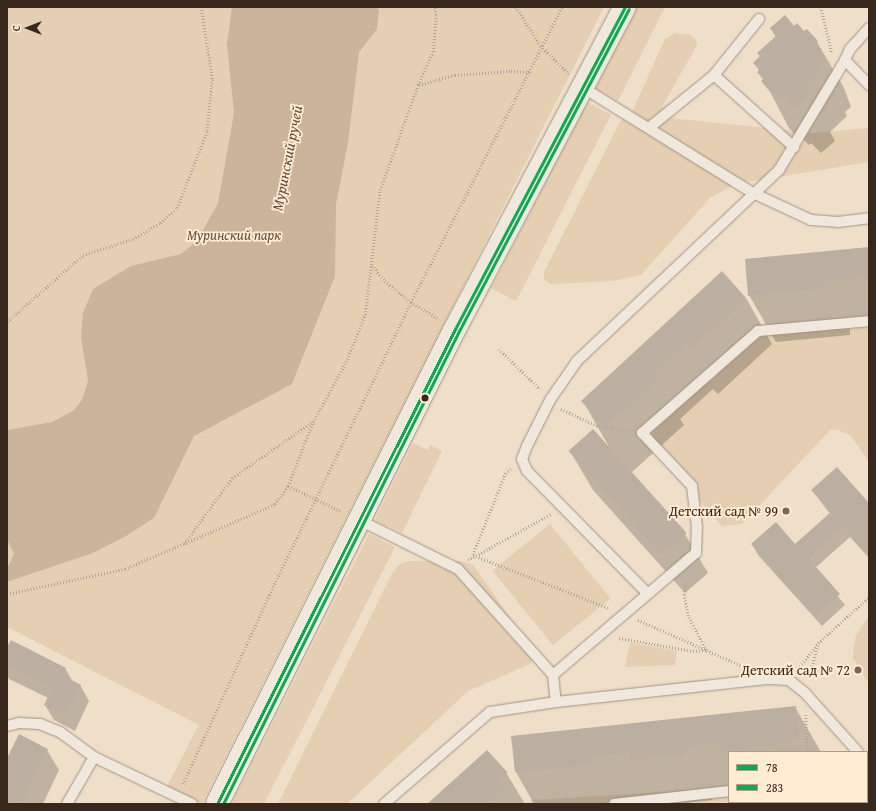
<!DOCTYPE html>
<meta charset="utf-8">
<style>
body{margin:0}
#map{position:relative;width:876px;height:811px;overflow:hidden;background:#efdfc9;font-family:"Gentium Book Plus",serif}
div>[style]{position:absolute}
.green>*{inset:0;background:#e5ceb1;transform-origin:0 0}
.water>*{inset:0;background:#cbb499}
.shadow>*{inset:0;background:#0003}
.building>*{inset:0;background:#baafa0;transform-origin:0 0}
.path>*{height:2.5px;margin-top:-1.25px;transform-origin:0;background:repeating-linear-gradient(90deg,#aea79e 0 1px,transparent 0 3px)}
.roads{filter:drop-shadow(0 0 1px #9f9486) drop-shadow(0 0 1px #9f9486)}
.service>*{height:10px;margin:-5px;padding:0 5px;transform-origin:5px;border-radius:5px;background:#f0e8dd}
.tertiary>*{height:22px;margin:-11px;padding:0 11px;transform-origin:11px;border-radius:11px;background:#f0e8dd}
.bus-1>*{height:3px;margin:-1.5px;padding:0 1.5px;transform-origin:1.5px;border-radius:1.5px;background:#10a855}
.bus-2>*{height:3px;margin:-1.5px;padding:0 1.5px;transform-origin:1.5px;border-radius:1.5px;background:#10a855}
.dots>*{width:11px;height:11px;translate:-50% -50%;box-sizing:border-box;border:2px solid #ffecd2;border-radius:50%}
span{translate:-50% -50%;white-space:nowrap;text-align:center;line-height:1.15;-webkit-text-stroke:3.5px #ffecd2;paint-order:stroke}
.park-label{font-size:14px;color:#614e3d;font-style:italic}
.poi-label{font-size:14px;color:#38271d}
.right{translate:-100% -50%;text-align:right}
.water-label{font-size:15px;color:#5f4c3c;font-style:italic}
.frame{position:absolute;inset:0;border:8px solid #38271d;pointer-events:none}
.legend{position:absolute;left:728px;top:751px;width:140px;height:52px;box-sizing:border-box;background:#ffecd2;border:1px solid #af9d8a;margin:0;padding:5px 7px;list-style:none;font-size:12px;color:#38271d}
.legend li{display:flex;align-items:center;gap:8px;height:20px}
.legend b{width:20px;border:1px solid #af9d8a}
.north{position:absolute;left:8px;top:8px;width:40px;height:40px;-webkit-text-stroke:3px #ffecd2;paint-order:stroke;rotate:270deg;font-size:11px;font-weight:700;line-height:16px;text-align:center;color:#38271d}
.north::after{content:'';display:block;margin:auto;width:14px;height:18px;background:#38271d;clip-path:polygon(50% 0,100% 100%,50% 72%,0 100%)}
</style>
<div id="map">
<div class="green">
<div style="clip-path:polygon(7px 7px,604px 7px,202px 804px,166px 788px,199px 725px,7px 627px)"></div>
<div style="clip-path:polygon(636px 7px,665px 7px,618px 101px,594px 88px)"></div>
<div style="clip-path:polygon(675px 33px,690px 35px,696px 40px,697px 45px,662px 107px,670px 118px,813px 133px,869px 128px,869px 162px,736px 184px,711px 197px,641px 275px,612px 281px,552px 284px,544px 280px,544px 272px,620px 122px,632px 112px,665px 39px)"></div>
<div style="left:586px;top:102px;width:28px;height:209px;rotate:27deg"></div>
<div style="clip-path:polygon(869px 318px,869px 462px,850px 435px,838px 430px,830px 430px,742px 524px,722px 526px,656px 452px,652px 439px,654px 430px,767px 330px)"></div>
<div style="clip-path:polygon(413px 443px,428px 450px,430px 445px,442px 451px,402px 533px,375px 520px)"></div>
<div style="left:550px;top:524px;width:96px;height:74px;rotate:51deg"></div>
<div style="left:369px;top:534px;width:29px;height:301px;rotate:27deg"></div>
<div style="clip-path:polygon(409px 561px,461px 561px,473px 565px,531px 647px,534px 657px,530px 664px,468px 691px,347px 804px,278px 804px,392px 573px,400px 564px)"></div>
<div style="clip-path:polygon(869px 616px,869px 684px,853px 659px,853px 650px,856px 635px)"></div>
<div style="clip-path:polygon(630px 643px,677px 651px,675px 665px,625px 667px)"></div>
<div style="clip-path:polygon(729px 788px,729px 802px,839px 802px,523px 804px,532px 800px)"></div>
</div>
<div class="water">
<div style="clip-path:polygon(232px 7px,377px 7px,379px 11px,377px 29px,359px 52px,348px 143px,336px 204px,335px 276px,292px 384px,194px 436px,154px 518px,126px 536px,93px 553px,7px 582px,7px 569px,14px 554px,7px 539px,7px 430px,52px 422px,73px 411px,82px 400px,88px 381px,81px 337px,83px 313px,93px 289px,131px 266px,181px 254px,197px 241px,218px 203px,234px 113px,227px 44px)"></div>
</div>
<div class="shadow">
<div style="clip-path:polygon(794px 27px,817px 42px,844px 88px,851px 107px,845px 112px,847px 116px,830px 132px,835px 141px,821px 153px,811px 143px,809px 145px,801px 137px,799px 139px,789px 128px,755px 63px,776px 37px,771px 29px)"></div>
<div style="clip-path:polygon(869px 248px,869px 325px,850px 327px,850px 335px,776px 342px,749px 295px)"></div>
<div style="clip-path:polygon(746px 298px,772px 344px,718px 394px,713px 389px,680px 419px,684px 425px,631px 473px,685px 534px,708px 573px,685px 593px,593px 490px,570px 451px,609px 447px,583px 401px)"></div>
<div style="clip-path:polygon(812px 490px,869px 504px,869px 558px,850px 537px,815px 568px,845px 605px,822px 626px,758px 555px,752px 544px,795px 545px,830px 514px)"></div>
<div style="clip-path:polygon(7px 650px,65px 668px,73px 682px,80px 685px,89px 701px,75px 731px,54px 720px,45px 705px,48px 698px,9px 679px,7px 674px)"></div>
<div style="clip-path:polygon(795px 707px,821px 752px,729px 752px,729px 791px,712px 793px,712px 800px,675px 804px,534px 804px,516px 772px,512px 737px)"></div>
<div style="clip-path:polygon(47px 750px,59px 770px,43px 804px,7px 804px,7px 760px)"></div>
<div style="clip-path:polygon(487px 751px,507px 774px,525px 804px,428px 804px)"></div>
</div>
<div class="building">
<div style="clip-path:polygon(785px 15px,794px 26px,797px 23px,804px 31px,807px 29px,818px 41px,816px 44px,822px 50px,819px 53px,825px 60px,818px 66px,821px 70px,803px 87px,809px 94px,794px 108px,784px 97px,782px 100px,774px 92px,772px 94px,761px 81px,763px 79px,757px 72px,760px 70px,753px 63px,760px 56px,757px 53px,776px 36px,770px 28px)"></div>
<div style="clip-path:polygon(869px 247px,869px 277px,824px 281px,824px 289px,748px 296px,745px 259px)"></div>
<div style="clip-path:polygon(722px 271px,746px 298px,691px 349px,686px 343px,653px 373px,658px 379px,605px 427px,581px 401px)"></div>
<div style="left:593px;top:429px;width:140px;height:33px;rotate:48deg"></div>
<div style="clip-path:polygon(837px 467px,869px 503px,869px 555px,844px 527px,808px 558px,840px 594px,815px 616px,751px 544px,776px 522px,795px 544px,831px 512px,811px 490px)"></div>
<div style="clip-path:polygon(11px 640px,66px 668px,62px 675px,81px 685px,66px 716px,44px 705px,52px 689px,7px 667px,7px 647px)"></div>
<div style="clip-path:polygon(796px 706px,799px 738px,789px 739px,790px 743px,720px 751px,719px 743px,686px 747px,686px 754px,630px 760px,630px 753px,590px 757px,591px 764px,515px 772px,511px 736px)"></div>
<div style="clip-path:polygon(19px 734px,48px 749px,21px 804px,7px 804px,7px 758px)"></div>
<div style="clip-path:polygon(487px 750px,508px 773px,495px 775px,505px 787px,486px 804px,427px 804px)"></div>
</div>
<div class="path">
<div style="left:516px;top:7px;width:46px;rotate:57.3deg"></div>
<div style="left:541px;top:46px;width:40px;rotate:45deg"></div>
<div style="left:821px;top:7px;width:47px;rotate:76.6deg"></div>
<div style="left:419px;top:85px;width:37px;rotate:-16deg"></div>
<div style="left:455px;top:75px;width:56px;rotate:-4.1deg"></div>
<div style="left:511px;top:71px;width:19px;rotate:3deg"></div>
<div style="left:372px;top:265px;width:21px;rotate:51deg"></div>
<div style="left:385px;top:281px;width:33px;rotate:39deg"></div>
<div style="left:411px;top:302px;width:33px;rotate:31deg"></div>
<div style="left:7px;top:322px;width:101px;rotate:-41.4deg"></div>
<div style="left:83px;top:255px;width:52px;rotate:-17.7deg"></div>
<div style="left:133px;top:239px;width:31px;rotate:-31deg"></div>
<div style="left:160px;top:223px;width:23px;rotate:-41deg"></div>
<div style="left:177px;top:208px;width:83px;rotate:-68.7deg"></div>
<div style="left:207px;top:131px;width:52px;rotate:-84.5deg"></div>
<div style="left:212px;top:79px;width:73px;rotate:-98.7deg"></div>
<div style="left:499px;top:349px;width:57px;rotate:44.3deg"></div>
<div style="left:561px;top:409px;width:41px;rotate:24.7deg"></div>
<div style="left:598px;top:426px;width:32px;rotate:9deg"></div>
<div style="left:511px;top:469px;width:6px;rotate:141deg"></div>
<div style="left:506px;top:473px;width:88px;rotate:111.9deg"></div>
<div style="left:473px;top:555px;width:146px;rotate:21.3deg"></div>
<div style="left:288px;top:486px;width:69px;rotate:-68.7deg"></div>
<div style="left:313px;top:422px;width:68px;rotate:-61.2deg"></div>
<div style="left:346px;top:362px;width:51px;rotate:-68deg"></div>
<div style="left:365px;top:315px;width:126px;rotate:-83.2deg"></div>
<div style="left:380px;top:190px;width:112px;rotate:-70.1deg"></div>
<div style="left:418px;top:85px;width:36px;rotate:-66deg"></div>
<div style="left:433px;top:52px;width:37px;rotate:-85deg"></div>
<div style="left:436px;top:15px;width:8px;rotate:-104deg"></div>
<div style="left:184px;top:544px;width:82px;rotate:-54deg"></div>
<div style="left:232px;top:478px;width:98px;rotate:-35deg"></div>
<div style="left:468px;top:560px;width:95px;rotate:-29deg"></div>
<div style="left:7px;top:594px;width:121px;rotate:-12deg"></div>
<div style="left:125px;top:569px;width:163px;rotate:-23.4deg"></div>
<div style="left:275px;top:504px;width:22px;rotate:-54deg"></div>
<div style="left:288px;top:486px;width:59px;rotate:25.3deg"></div>
<div style="left:638px;top:620px;width:117px;rotate:23.7deg"></div>
<div style="left:619px;top:638px;width:75px;rotate:10deg"></div>
<div style="left:693px;top:651px;width:13px;rotate:-4deg"></div>
<div style="left:706px;top:650px;width:38px;rotate:-118deg"></div>
<div style="left:688px;top:616px;width:21px;rotate:-101deg"></div>
<div style="left:684px;top:595px;width:15px;rotate:-82deg"></div>
<div style="left:798px;top:669px;width:33px;rotate:-52deg"></div>
<div style="left:818px;top:643px;width:69px;rotate:-42deg"></div>
<div style="left:809px;top:678px;width:35px;rotate:-75deg"></div>
<div style="left:806px;top:715px;width:37px;rotate:88deg"></div>
<div style="left:183px;top:784px;width:208px;rotate:-65.5deg"></div>
<div style="left:269px;top:595px;width:326px;rotate:-64.1deg"></div>
<div style="left:411px;top:302px;width:331px;rotate:-62.9deg"></div>
</div>
<div class="roads">
<div class="service">
<div style="left:869px;top:28px;width:28px;rotate:132deg"></div>
<div style="left:850px;top:49px;width:12px;rotate:114deg"></div>
<div style="left:845px;top:60px;width:35px;rotate:46deg"></div>
<div style="left:714px;top:75px;width:72px;rotate:-51.2deg"></div>
<div style="left:582px;top:87px;width:201px;rotate:31.8deg"></div>
<div style="left:753px;top:193px;width:64px;rotate:25deg"></div>
<div style="left:811px;top:220px;width:27px;rotate:4deg"></div>
<div style="left:838px;top:222px;width:31px;rotate:-7deg"></div>
<div style="left:650px;top:127px;width:82px;rotate:-39.1deg"></div>
<div style="left:714px;top:75px;width:108px;rotate:42deg"></div>
<div style="left:359px;top:520px;width:110px;rotate:26.3deg"></div>
<div style="left:458px;top:569px;width:142px;rotate:48.1deg"></div>
<div style="left:553px;top:675px;width:188px;rotate:-40.5deg"></div>
<div style="left:696px;top:553px;width:26px;rotate:-88deg"></div>
<div style="left:697px;top:527px;width:41px;rotate:-97deg"></div>
<div style="left:692px;top:486px;width:73px;rotate:-133.3deg"></div>
<div style="left:642px;top:433px;width:154px;rotate:-41.3deg"></div>
<div style="left:758px;top:331px;width:111px;rotate:-5.1deg"></div>
<div style="left:647px;top:593px;width:171px;rotate:-134.5deg"></div>
<div style="left:527px;top:471px;width:13px;rotate:-113deg"></div>
<div style="left:522px;top:459px;width:14px;rotate:-69deg"></div>
<div style="left:527px;top:446px;width:51px;rotate:-63.4deg"></div>
<div style="left:550px;top:400px;width:47px;rotate:-55.3deg"></div>
<div style="left:577px;top:361px;width:278px;rotate:-43.4deg"></div>
<div style="left:779px;top:170px;width:128px;rotate:-59deg"></div>
<div style="left:553px;top:675px;width:27px;rotate:84deg"></div>
<div style="left:7px;top:726px;width:12px;rotate:-14deg"></div>
<div style="left:19px;top:723px;width:21px;rotate:3deg"></div>
<div style="left:40px;top:724px;width:22px;rotate:22deg"></div>
<div style="left:60px;top:732px;width:42px;rotate:36.3deg"></div>
<div style="left:94px;top:757px;width:109px;rotate:25.6deg"></div>
<div style="left:867px;top:762px;width:4px;rotate:56deg"></div>
<div style="left:867px;top:775px;width:2px"></div>
<div style="left:67px;top:804px;width:54px;rotate:-60.1deg"></div>
<div style="left:384px;top:804px;width:140px;rotate:-41deg"></div>
<div style="left:490px;top:712px;width:67px;rotate:-8.6deg"></div>
<div style="left:556px;top:702px;width:214px;rotate:-6.2deg"></div>
<div style="left:769px;top:679px;width:20px;rotate:3deg"></div>
<div style="left:789px;top:680px;width:21px;rotate:39deg"></div>
<div style="left:805px;top:693px;width:79px;rotate:48.1deg"></div>
<div style="left:614px;top:804px;width:116px;rotate:-6.4deg"></div>
</div>
<div class="tertiary">
<div style="left:217px;top:804px;width:531px;rotate:-63.39deg"></div>
<div style="left:455px;top:329px;width:364px;rotate:-62.2deg"></div>
</div>
</div>
<div class="bus-1">
<div style="left:217px;top:804px;width:531px;rotate:-63.39deg"></div>
<div style="left:455px;top:329px;width:364px;rotate:-62.2deg"></div>
</div>
<div class="bus-2">
<div style="left:223px;top:804px;width:529px;rotate:-63.48deg"></div>
<div style="left:459px;top:331px;width:364px;rotate:-62.2deg"></div>
</div>
<div class="dots">
<div style="left:425px;top:398px;background:#38271d"></div>
<div style="left:786px;top:511px;background:#786759"></div>
<div style="left:858px;top:670px;background:#786759"></div>
</div>
<div class="park-label">
<span style="left:234px;top:235px">Муринский парк</span>
</div>
<div class="poi-label">
<span class="right" style="left:778px;top:511px">Детский сад № 99</span>
<span class="right" style="left:850px;top:670px">Детский сад № 72</span>
</div>
<div class="water-label">
<span style="left:287px;top:158px;rotate:-79deg">Муринский ручей</span>
</div>
<div class="frame"></div>
<ul class="legend">
<li><b style="height:5px;background:#10a855"></b>78</li>
<li><b style="height:5px;background:#10a855"></b>283</li>
</ul>
<div class="north">С</div>
</div>
